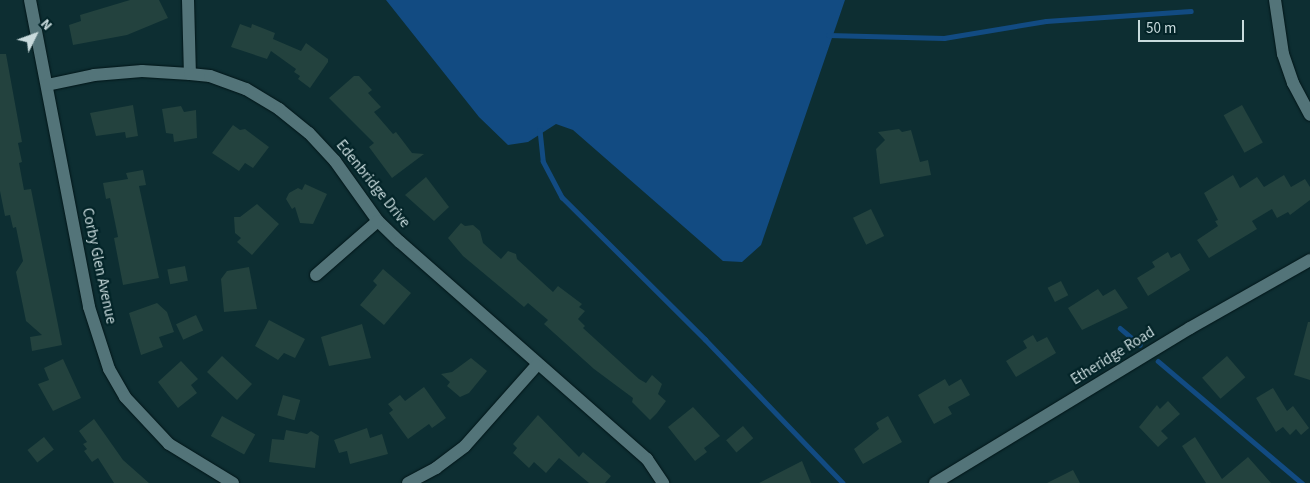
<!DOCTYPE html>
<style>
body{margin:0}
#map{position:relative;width:1310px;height:483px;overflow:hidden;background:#0d2e32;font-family:"Source Sans 3",sans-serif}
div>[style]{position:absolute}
.water>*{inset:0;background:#124b82}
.stream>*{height:4.5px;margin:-2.25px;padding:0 2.25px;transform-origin:2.25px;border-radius:2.25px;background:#124b82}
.building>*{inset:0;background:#23423e;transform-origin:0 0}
.roads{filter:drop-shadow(0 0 1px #001518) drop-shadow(0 0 1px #001518)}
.minor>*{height:12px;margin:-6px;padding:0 6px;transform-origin:6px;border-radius:6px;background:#537479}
.tertiary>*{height:12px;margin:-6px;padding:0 6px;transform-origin:6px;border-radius:6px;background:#537479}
span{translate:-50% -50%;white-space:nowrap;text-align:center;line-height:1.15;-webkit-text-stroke:4.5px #032428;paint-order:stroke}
.street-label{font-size:15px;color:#c9dbdd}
.north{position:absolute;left:10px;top:10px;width:50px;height:50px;-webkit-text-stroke:4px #032428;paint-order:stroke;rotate:48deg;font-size:14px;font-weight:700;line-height:20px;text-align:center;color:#c9dbdd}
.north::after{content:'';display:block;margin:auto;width:18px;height:22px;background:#c9dbdd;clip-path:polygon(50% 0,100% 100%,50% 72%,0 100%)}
.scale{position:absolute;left:1138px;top:20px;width:106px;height:22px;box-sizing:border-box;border:2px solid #c9dbdd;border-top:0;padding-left:6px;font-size:15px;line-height:18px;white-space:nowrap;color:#c9dbdd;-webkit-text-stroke:4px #032428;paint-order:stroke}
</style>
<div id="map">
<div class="water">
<div style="clip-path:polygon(386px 0,845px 0,761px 245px,742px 262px,723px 261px,573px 130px,556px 124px,528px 142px,508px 145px,479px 117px)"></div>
</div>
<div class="stream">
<div style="left:828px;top:35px;width:116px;rotate:1.5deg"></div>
<div style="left:944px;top:38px;width:103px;rotate:-9.5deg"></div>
<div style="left:1046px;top:21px;width:145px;rotate:-3.9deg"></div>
<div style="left:540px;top:130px;width:31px;rotate:84deg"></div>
<div style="left:543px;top:161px;width:41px;rotate:62.2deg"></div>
<div style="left:562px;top:197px;width:202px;rotate:44.8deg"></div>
<div style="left:705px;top:339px;width:199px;rotate:46.2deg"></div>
<div style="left:1120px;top:328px;width:26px;rotate:40deg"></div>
<div style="left:1158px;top:361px;width:189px;rotate:40.3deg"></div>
</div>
<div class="building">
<div style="clip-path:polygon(130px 0,159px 0,168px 18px,127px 35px,73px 45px,69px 25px,81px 21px,80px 15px)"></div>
<div style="clip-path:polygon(240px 24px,251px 28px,252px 24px,275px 33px,273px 39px,301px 51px,306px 43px,328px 59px,328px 62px,310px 88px,298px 79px,300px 76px,294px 72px,296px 69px,271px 51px,267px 59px,231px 47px)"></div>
<div style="clip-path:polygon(0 54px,6px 54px,22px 142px,18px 143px,22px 162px,19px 163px,24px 190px,31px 189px,62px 345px,32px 351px,30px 337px,42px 335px,26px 321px,16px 272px,23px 261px,17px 232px,16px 227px,13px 228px,10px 215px,5px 216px,0 191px)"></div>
<div style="clip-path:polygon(354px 76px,359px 76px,372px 90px,368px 93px,381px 107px,374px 112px,393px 134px,396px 132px,412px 153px,424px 154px,392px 178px,369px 147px,374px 143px,329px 98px)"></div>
<div style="clip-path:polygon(133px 105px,138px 136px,126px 138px,125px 132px,96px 136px,90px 113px)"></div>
<div style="left:1242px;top:105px;width:43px;height:21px;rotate:61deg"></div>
<div style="clip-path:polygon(181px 106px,184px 112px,196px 110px,197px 138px,174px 142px,173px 134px,166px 133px,162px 109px)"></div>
<div style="clip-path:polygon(233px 125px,240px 130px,245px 129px,269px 147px,253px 168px,245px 163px,239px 171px,212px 153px)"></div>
<div style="clip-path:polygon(899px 129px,902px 132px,911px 130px,920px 162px,928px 160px,931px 175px,880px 184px,876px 149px,885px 140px,878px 132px)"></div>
<div style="clip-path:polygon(143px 170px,146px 185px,139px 186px,159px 278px,123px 285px,114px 238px,118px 237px,110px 198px,106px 199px,103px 183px,128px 179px,126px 173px)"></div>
<div style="clip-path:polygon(1233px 175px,1240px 188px,1257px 177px,1264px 187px,1284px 175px,1291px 187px,1305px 179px,1310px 187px,1310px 200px,1290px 215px,1288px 212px,1277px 218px,1272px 209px,1252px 221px,1257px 229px,1209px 258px,1197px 240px,1218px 226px,1215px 221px,1218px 220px,1204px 193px)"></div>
<div style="clip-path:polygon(426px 177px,449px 207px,434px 221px,405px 195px)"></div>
<div style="clip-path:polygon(305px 184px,327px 194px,313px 224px,300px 223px,295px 207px,292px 209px,286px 199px,289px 193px,298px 188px,302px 190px)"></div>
<div style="clip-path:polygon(257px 204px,279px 224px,252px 255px,237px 242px,241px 238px,235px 233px,234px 217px,240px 217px)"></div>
<div style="left:871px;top:209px;width:30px;height:20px;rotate:64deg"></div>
<div style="clip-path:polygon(461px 223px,465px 226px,473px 225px,480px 231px,483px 243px,501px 259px,508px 251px,516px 254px,517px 259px,553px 292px,558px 286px,582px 304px,579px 307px,585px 311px,578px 319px,585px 326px,583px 328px,639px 379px,646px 383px,652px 375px,662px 384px,658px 394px,666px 401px,657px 413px,650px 420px,632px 402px,633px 398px,594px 369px,544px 324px,548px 320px,528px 303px,524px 307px,463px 256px,448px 238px)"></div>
<div style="clip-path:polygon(1168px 252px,1171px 258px,1180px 253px,1190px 270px,1148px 296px,1137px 278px,1155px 267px,1152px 262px)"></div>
<div style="left:185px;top:266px;width:15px;height:18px;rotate:79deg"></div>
<div style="clip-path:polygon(249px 267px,257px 309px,224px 312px,221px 279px,227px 271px)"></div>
<div style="clip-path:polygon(383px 269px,411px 293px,384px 325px,360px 305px,377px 285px,373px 281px)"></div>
<div style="left:1061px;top:281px;width:16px;height:15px;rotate:63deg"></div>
<div style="clip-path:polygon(1098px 289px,1103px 296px,1115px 289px,1128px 308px,1082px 330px,1068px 308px)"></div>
<div style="clip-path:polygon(157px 303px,167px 312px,174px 332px,159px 337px,163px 347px,141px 355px,129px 313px)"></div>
<div style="left:196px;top:315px;width:17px;height:22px;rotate:65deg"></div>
<div style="clip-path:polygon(269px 320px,305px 339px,295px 358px,284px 353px,278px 360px,255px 346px)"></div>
<div style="clip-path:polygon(1308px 322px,1310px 322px,1310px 380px,1294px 375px)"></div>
<div style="clip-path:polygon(362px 324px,371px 358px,329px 366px,321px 337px)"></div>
<div style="clip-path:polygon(1033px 335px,1037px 342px,1047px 337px,1056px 353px,1016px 377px,1006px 361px,1027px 348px,1023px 341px)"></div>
<div style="left:222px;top:356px;width:41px;height:22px;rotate:43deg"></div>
<div style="left:1227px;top:356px;width:28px;height:33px;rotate:49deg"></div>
<div style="clip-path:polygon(471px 358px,487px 371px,469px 393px,460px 397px,447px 386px,450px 382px,441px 374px,452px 372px)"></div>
<div style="clip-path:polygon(63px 359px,81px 398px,53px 411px,38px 384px,49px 380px,44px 368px)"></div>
<div style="clip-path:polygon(181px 361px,198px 379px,191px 385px,197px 393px,178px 408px,158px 382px)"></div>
<div style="clip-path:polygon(945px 379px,949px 386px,961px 379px,970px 395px,948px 407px,952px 414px,934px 424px,918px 395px)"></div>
<div style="clip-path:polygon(424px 387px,446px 418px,432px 428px,429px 424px,408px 439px,389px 413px,393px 410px,388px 404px,400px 395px,405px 401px)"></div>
<div style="clip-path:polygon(1273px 388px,1287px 411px,1293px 406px,1309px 428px,1301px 435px,1296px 429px,1290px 435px,1283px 427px,1276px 432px,1256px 398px)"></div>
<div style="left:283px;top:395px;width:18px;height:21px;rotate:16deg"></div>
<div style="clip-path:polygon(1168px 401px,1180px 414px,1161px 431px,1168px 438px,1158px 447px,1139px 427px,1157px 405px,1160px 409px)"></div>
<div style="clip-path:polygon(693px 407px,720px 436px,704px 448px,707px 452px,695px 461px,668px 427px)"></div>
<div style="clip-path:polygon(538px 415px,579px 457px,583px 452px,611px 476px,605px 483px,589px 483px,559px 458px,546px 473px,534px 462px,529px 468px,513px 453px,517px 448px,513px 444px)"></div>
<div style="left:222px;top:416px;width:38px;height:23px;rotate:29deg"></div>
<div style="clip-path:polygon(888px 416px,902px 442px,863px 464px,854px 449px,879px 429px,876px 423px)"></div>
<div style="clip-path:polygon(94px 419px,123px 460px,149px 483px,114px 483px,98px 458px,92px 462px,84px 451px,87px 449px,83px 444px,87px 442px,79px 431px)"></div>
<div style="left:743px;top:426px;width:16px;height:22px;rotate:50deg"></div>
<div style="clip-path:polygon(367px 428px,370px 438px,382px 434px,388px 454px,350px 464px,347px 451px,339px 453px,334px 440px)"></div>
<div style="clip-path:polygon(286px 430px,307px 434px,311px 431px,319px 436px,315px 468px,269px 462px,272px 439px,284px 440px)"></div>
<div style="left:44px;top:437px;width:16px;height:21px;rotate:52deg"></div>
<div style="clip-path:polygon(1195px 437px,1222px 479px,1248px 457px,1271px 483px,1206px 483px,1182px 446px)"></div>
<div style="clip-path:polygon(802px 461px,811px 483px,759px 483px)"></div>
<div style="clip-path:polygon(1073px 470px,1080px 483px,1047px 483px)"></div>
</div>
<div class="roads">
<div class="minor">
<div style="left:30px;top:0;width:313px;rotate:79.1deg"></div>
<div style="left:89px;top:307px;width:65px;rotate:72.1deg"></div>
<div style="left:109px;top:369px;width:32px;rotate:60deg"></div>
<div style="left:125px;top:397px;width:64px;rotate:46.9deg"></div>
<div style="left:169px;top:444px;width:75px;rotate:31.4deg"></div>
<div style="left:188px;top:0;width:74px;rotate:88.5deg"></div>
<div style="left:47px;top:85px;width:48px;rotate:-12deg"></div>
<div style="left:94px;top:75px;width:48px;rotate:-4.8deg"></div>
<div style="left:142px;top:71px;width:48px;rotate:3.6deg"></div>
<div style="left:190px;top:74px;width:20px;rotate:6deg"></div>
<div style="left:210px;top:76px;width:38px;rotate:20deg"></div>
<div style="left:246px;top:89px;width:39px;rotate:31deg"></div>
<div style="left:279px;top:109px;width:38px;rotate:39deg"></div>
<div style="left:309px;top:133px;width:38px;rotate:47deg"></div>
<div style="left:335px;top:161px;width:74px;rotate:54.4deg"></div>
<div style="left:378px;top:221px;width:30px;rotate:44deg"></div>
<div style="left:400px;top:242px;width:329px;rotate:41.3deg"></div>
<div style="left:647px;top:459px;width:29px;rotate:56deg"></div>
<div style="left:316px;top:275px;width:82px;rotate:-41.1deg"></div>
<div style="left:408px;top:483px;width:32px;rotate:-28deg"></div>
<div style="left:436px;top:468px;width:36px;rotate:-37deg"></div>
<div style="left:465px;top:446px;width:108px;rotate:-48.4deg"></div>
<div style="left:935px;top:483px;width:298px;rotate:-31.3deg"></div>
<div style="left:1190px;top:328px;width:138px;rotate:-29.5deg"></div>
</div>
<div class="tertiary">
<div style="left:1275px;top:0;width:55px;rotate:81.6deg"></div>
<div style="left:1283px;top:54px;width:31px;rotate:71deg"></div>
<div style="left:1293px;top:83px;width:36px;rotate:62deg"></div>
</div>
</div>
<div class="street-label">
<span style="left:373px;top:184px;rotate:51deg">Edenbridge Drive</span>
<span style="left:99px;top:266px;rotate:78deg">Corby Glen Avenue</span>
<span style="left:1113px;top:356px;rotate:-32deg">Etheridge Road</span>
</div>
<div class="north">N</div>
<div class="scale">50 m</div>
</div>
